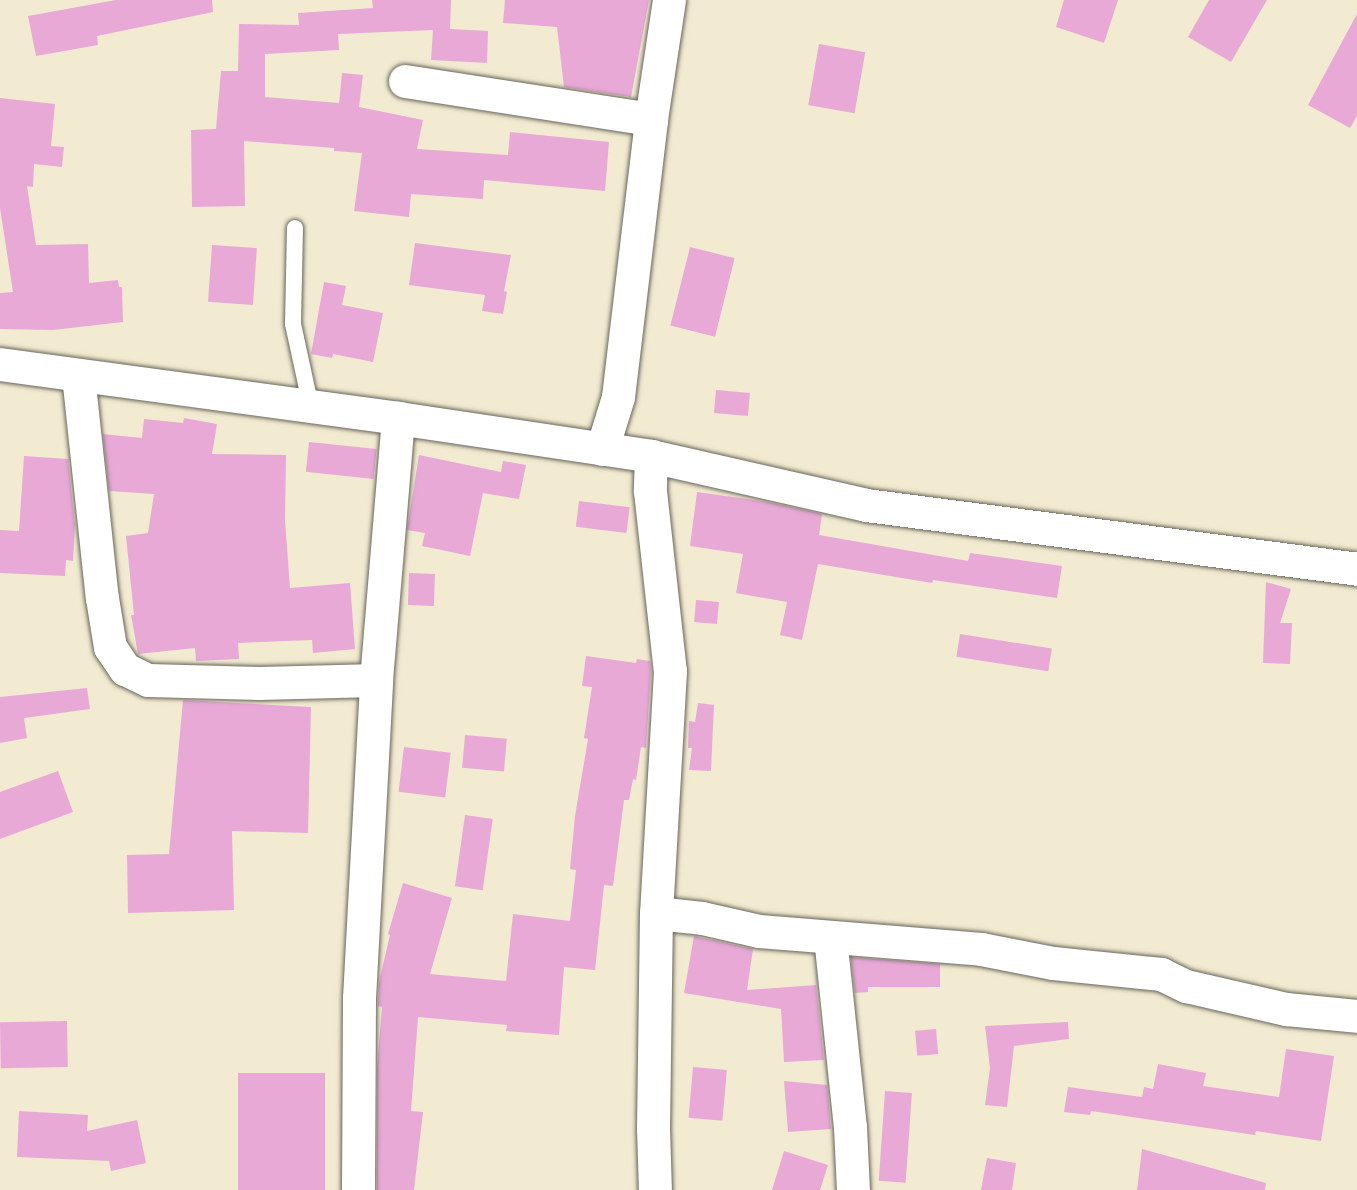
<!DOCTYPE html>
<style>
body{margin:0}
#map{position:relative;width:1357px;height:1190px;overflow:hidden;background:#f2ebd1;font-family:"Comic Neue",sans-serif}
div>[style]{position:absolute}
.building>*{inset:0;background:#e8a9d7;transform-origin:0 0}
.roads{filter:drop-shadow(0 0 2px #67645b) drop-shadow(0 0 2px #67645b)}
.service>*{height:16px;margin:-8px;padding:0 8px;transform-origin:8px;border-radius:8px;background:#fff}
.minor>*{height:33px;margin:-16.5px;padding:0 16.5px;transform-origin:16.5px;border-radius:16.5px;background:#fff}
.secondary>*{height:33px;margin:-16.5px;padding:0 16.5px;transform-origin:16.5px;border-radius:16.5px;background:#fff}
span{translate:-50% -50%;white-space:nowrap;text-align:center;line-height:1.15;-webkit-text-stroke:5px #fcf5e5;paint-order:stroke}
</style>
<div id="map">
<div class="building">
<div style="clip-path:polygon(116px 0,212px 0,213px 12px,97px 36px,98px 45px,36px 56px,28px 16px)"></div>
<div style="clip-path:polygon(372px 0,451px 0,450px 29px,488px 31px,487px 63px,431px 60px,433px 30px,338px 34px,339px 50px,265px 54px,265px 97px,339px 103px,342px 73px,363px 75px,359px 107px,423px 120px,417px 149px,508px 155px,510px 132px,609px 142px,605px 191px,484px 180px,483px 199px,411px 194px,409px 217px,354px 211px,362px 153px,334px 151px,334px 148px,244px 141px,245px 206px,192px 207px,191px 130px,216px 129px,221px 71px,238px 71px,239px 24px,299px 25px,298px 13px,373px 8px)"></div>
<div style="clip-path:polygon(505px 0,649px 0,631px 97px,564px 87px,557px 27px,503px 23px)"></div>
<div style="clip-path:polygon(1064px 0,1118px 0,1104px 43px,1056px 27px)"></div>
<div style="clip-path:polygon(1209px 0,1267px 0,1231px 62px,1188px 37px)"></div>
<div style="clip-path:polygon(1357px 14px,1357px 116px,1350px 128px,1308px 105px)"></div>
<div style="left:819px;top:44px;width:47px;height:62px;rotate:10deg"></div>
<div style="clip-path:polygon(0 98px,55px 104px,51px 146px,64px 147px,62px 167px,34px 164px,33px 187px,27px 186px,36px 245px,88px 244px,89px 283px,118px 280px,119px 287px,122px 287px,123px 322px,53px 330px,0 329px,0 293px,13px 292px,0 208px)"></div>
<div style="clip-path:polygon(415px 243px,511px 255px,504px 291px,507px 292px,503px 314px,482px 311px,485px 295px,409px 285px)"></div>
<div style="left:212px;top:245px;width:45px;height:57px;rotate:4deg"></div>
<div style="left:690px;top:247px;width:46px;height:81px;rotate:14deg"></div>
<div style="clip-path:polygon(324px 282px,346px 286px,342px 305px,383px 313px,373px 362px,333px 354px,332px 358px,311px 354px)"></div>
<div style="left:716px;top:390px;width:34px;height:23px;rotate:5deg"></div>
<div style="clip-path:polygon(184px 418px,217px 424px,212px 454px,286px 455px,285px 520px,290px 588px,350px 583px,355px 649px,313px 653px,312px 640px,238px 643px,239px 659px,196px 661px,195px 648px,138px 654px,131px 615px,134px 615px,126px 536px,148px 533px,154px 494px,109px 491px,103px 434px,142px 438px,144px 419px,183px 423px)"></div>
<div style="left:309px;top:442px;width:68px;height:30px;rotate:6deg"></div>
<div style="clip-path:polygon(419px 455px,501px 472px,503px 461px,526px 465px,519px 499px,483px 493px,470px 556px,422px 546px,425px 533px,407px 530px)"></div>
<div style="clip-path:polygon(24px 456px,68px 459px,75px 525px,73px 561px,66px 560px,65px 576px,0 573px,0 530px,19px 531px)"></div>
<div style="clip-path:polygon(697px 492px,768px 502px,822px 514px,819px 535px,968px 561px,970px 553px,1062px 566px,1057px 598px,933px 580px,932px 583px,818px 564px,802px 640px,780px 635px,787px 602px,736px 593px,743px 554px,690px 546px)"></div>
<div style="left:579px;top:501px;width:51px;height:26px;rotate:7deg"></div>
<div style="left:409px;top:573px;width:26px;height:32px;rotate:2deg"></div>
<div style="clip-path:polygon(1266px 582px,1291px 589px,1280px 623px,1292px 623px,1290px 664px,1263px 663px)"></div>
<div style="left:696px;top:600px;width:23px;height:22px;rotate:5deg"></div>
<div style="left:960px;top:634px;width:93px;height:23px;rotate:9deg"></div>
<div style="clip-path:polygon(586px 656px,636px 663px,637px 659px,650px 661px,651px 671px,646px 748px,641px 747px,636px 780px,633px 779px,629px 800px,624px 800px,613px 886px,604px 885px,595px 970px,564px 967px,559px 1035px,506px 1031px,507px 1025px,418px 1017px,411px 1111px,423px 1112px,414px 1190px,377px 1190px,377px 1068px,382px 1007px,378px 1006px,379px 982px,390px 935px,388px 934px,403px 883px,452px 898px,430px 974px,506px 981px,513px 914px,570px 921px,576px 870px,570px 869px,575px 816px,588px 739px,584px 738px,592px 687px,582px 686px)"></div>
<div style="clip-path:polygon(87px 688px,90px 709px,24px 718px,27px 738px,0 743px,0 697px)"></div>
<div style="clip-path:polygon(183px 700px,311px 707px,308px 833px,232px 831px,234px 910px,128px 913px,127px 855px,169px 854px)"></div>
<div style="clip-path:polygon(698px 703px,714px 705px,711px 771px,689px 770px,692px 748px,688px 748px,689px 721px,695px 722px)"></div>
<div style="left:465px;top:735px;width:42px;height:33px;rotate:5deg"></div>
<div style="left:404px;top:747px;width:47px;height:45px;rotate:7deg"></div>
<div style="clip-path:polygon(58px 771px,73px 812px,0 839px,0 792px)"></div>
<div style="left:465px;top:815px;width:28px;height:72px;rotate:8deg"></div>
<div style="clip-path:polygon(694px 936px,753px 949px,747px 990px,816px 985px,824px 1060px,784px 1062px,781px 1009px,684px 993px)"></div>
<div style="clip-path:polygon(851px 957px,940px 964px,940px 987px,868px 987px,868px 992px,855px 993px)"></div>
<div style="left:67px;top:1021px;width:46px;height:67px;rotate:89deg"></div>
<div style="clip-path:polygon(1068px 1022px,1069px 1039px,1014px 1046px,1007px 1107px,985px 1105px,990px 1068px,985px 1026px)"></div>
<div style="left:936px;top:1029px;width:25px;height:21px;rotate:85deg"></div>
<div style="clip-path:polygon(1286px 1049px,1334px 1056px,1321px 1141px,1256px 1131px,1255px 1135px,1091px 1111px,1090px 1115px,1064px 1112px,1068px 1087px,1142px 1097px,1144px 1087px,1153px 1089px,1158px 1064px,1206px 1073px,1203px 1086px,1279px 1097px)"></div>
<div style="left:693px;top:1067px;width:34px;height:51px;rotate:5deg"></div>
<div style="left:325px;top:1073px;width:117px;height:87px;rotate:90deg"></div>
<div style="clip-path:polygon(784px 1081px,827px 1085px,831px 1129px,788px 1132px)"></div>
<div style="left:885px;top:1091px;width:27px;height:90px;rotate:4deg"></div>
<div style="clip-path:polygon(19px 1111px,88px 1115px,87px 1131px,137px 1120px,146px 1163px,111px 1171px,109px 1161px,17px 1157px)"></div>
<div style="clip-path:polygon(1142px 1149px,1266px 1183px,1265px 1190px,1137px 1190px)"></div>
<div style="clip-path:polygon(784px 1151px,828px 1165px,820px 1190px,772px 1190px)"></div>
<div style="clip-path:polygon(987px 1158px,1016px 1163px,1012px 1190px,981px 1190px)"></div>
</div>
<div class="roads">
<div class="service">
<div style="left:295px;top:228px;width:96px;rotate:91.2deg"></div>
<div style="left:293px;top:324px;width:85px;rotate:77.8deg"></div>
</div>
<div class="minor">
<div style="left:405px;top:81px;width:249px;rotate:8.8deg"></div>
<div style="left:78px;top:375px;width:224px;rotate:83.9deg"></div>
<div style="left:102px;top:598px;width:50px;rotate:80.7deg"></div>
<div style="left:110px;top:647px;width:27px;rotate:56deg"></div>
<div style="left:125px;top:669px;width:25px;rotate:26deg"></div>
<div style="left:148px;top:680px;width:111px;rotate:1.5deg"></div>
<div style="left:259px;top:683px;width:117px;rotate:-1.5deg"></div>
<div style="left:602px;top:449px;width:54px;rotate:-72.9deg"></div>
<div style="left:618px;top:397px;width:280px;rotate:-83.2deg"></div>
<div style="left:651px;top:119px;width:120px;rotate:-81.4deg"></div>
<div style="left:651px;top:456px;width:35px;rotate:92deg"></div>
<div style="left:650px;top:491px;width:181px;rotate:83.7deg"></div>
<div style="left:670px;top:671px;width:242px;rotate:93.3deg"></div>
<div style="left:656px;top:913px;width:215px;rotate:90.8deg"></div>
<div style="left:653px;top:1128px;width:62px;rotate:88.2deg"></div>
<div style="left:656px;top:913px;width:46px;rotate:6.2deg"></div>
<div style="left:702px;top:918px;width:58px;rotate:12.8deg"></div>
<div style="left:759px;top:931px;width:223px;rotate:4.6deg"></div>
<div style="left:981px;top:949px;width:73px;rotate:11deg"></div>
<div style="left:1053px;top:963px;width:109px;rotate:5.8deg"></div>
<div style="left:1161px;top:974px;width:28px;rotate:26deg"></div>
<div style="left:1186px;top:986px;width:103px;rotate:13deg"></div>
<div style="left:1286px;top:1009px;width:71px;rotate:5.6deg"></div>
<div style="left:830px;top:937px;width:191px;rotate:84deg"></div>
<div style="left:850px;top:1127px;width:63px;rotate:87.3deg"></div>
<div style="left:358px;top:1190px;width:192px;rotate:-89.7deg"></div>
<div style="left:359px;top:998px;width:318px;rotate:-86.9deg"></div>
<div style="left:376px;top:680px;width:263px;rotate:-85.2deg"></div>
</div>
<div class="secondary">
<div style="left:0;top:364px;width:402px;rotate:7.7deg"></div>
<div style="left:398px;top:418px;width:256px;rotate:8.5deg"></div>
<div style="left:651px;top:456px;width:221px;rotate:12.8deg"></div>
<div style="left:866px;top:505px;width:495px;rotate:7.4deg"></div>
</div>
</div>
</div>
